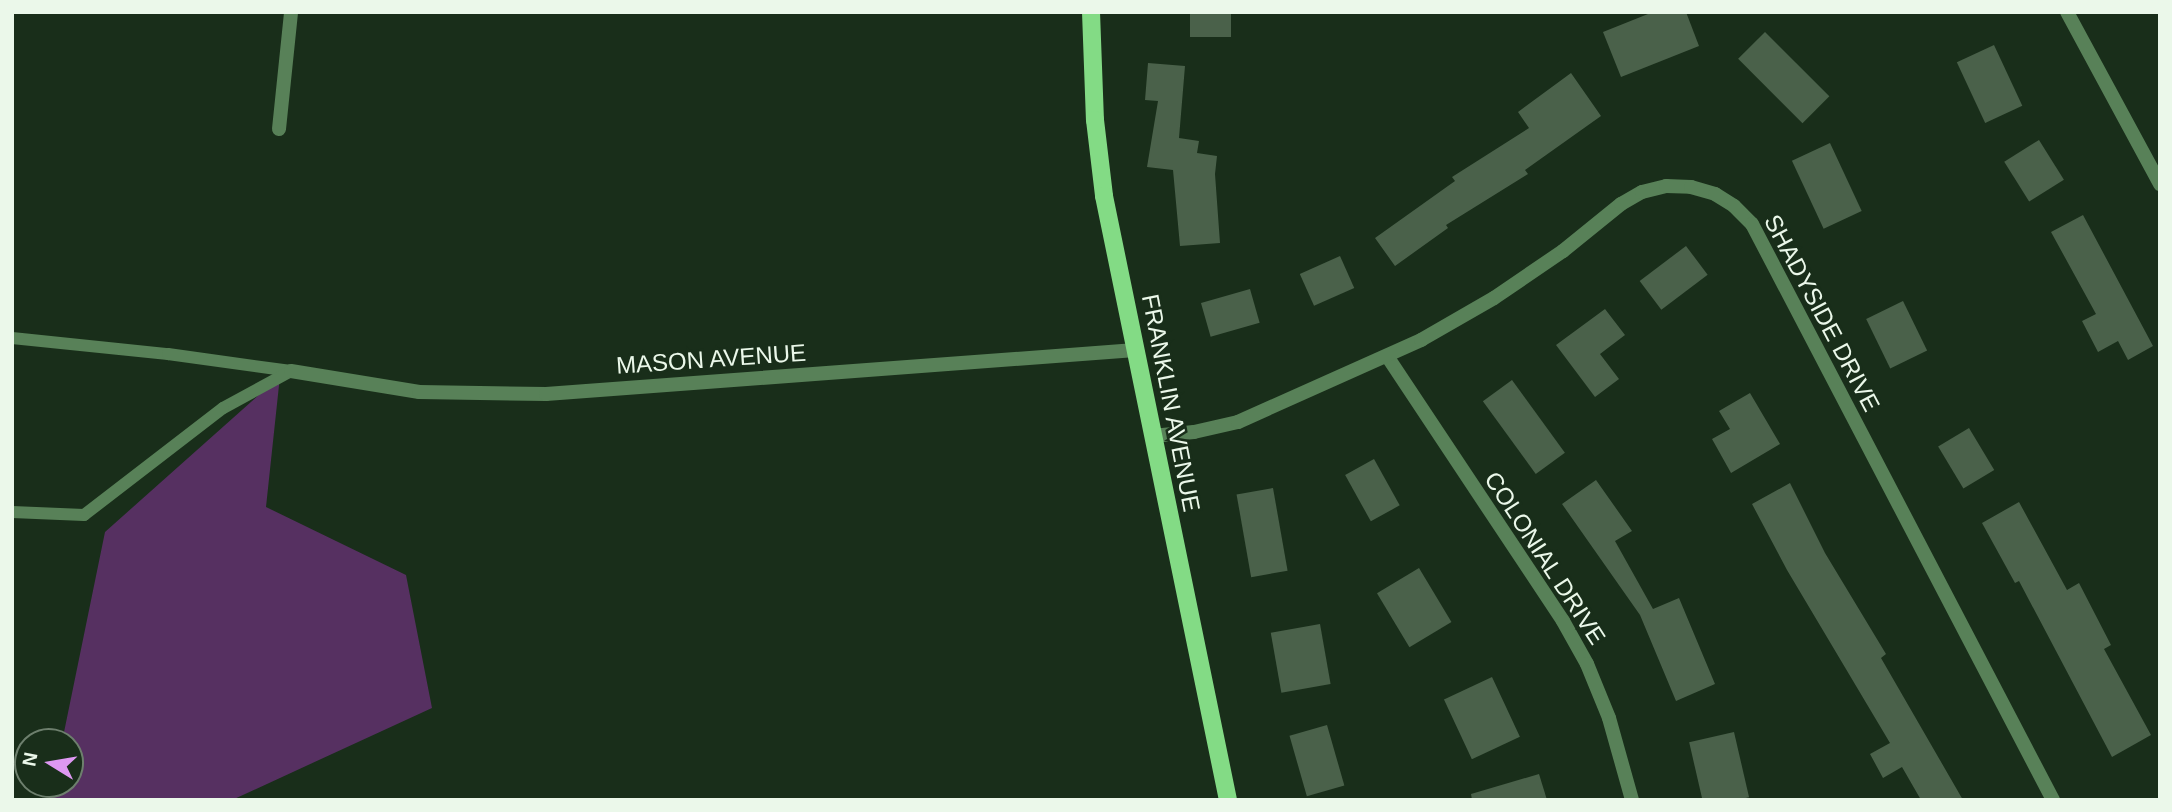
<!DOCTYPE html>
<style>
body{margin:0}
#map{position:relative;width:2172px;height:812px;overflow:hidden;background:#192e1a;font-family:Arial,sans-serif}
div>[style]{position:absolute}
.green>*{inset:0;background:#563061}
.building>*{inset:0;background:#4a614a;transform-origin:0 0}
.lane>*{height:12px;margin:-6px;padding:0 6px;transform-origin:6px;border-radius:6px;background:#588158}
.street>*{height:14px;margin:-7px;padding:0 7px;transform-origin:7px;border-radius:7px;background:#588158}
.primary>*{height:18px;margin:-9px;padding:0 9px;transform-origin:9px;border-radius:9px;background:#83db85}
span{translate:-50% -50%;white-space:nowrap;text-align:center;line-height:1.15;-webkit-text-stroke:5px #192e1a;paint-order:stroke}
.street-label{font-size:24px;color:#ebf8ea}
.frame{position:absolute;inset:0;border:14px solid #ebf8ea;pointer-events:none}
.north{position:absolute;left:14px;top:728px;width:70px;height:70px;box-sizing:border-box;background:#192e1a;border:2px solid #6d7f6d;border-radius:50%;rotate:281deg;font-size:19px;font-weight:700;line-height:28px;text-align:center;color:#ebf8ea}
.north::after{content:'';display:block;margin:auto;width:24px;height:32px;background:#de98f2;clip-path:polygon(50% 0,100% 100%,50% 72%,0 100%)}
</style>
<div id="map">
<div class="green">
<div style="clip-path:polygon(280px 376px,266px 507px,406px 575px,432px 708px,232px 800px,50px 800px,53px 784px,70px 784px,70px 742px,62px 742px,105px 532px)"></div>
</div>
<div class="building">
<div style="left:1190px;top:12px;width:41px;height:25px"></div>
<div style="clip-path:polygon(1653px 12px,1686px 12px,1699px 46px,1621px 77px,1603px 32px)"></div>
<div style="left:1765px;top:32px;width:91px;height:38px;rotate:45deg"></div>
<div style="left:1994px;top:45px;width:67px;height:41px;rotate:65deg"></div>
<div style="clip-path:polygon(1148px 63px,1185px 66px,1179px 138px,1199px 141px,1197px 153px,1217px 156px,1215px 174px,1220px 243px,1180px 246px,1173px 170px,1147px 167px,1158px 101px,1145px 100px)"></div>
<div style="clip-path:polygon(1571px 73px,1601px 116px,1525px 170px,1528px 174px,1446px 225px,1448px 228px,1395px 266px,1375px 238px,1455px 181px,1452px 177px,1529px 128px,1518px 112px)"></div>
<div style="left:2039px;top:140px;width:47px;height:41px;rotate:58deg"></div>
<div style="left:1830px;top:143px;width:75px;height:42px;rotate:65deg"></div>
<div style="clip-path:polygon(2083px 215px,2153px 346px,2128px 360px,2118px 341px,2098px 352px,2082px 321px,2096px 314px,2051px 232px)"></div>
<div style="left:1686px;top:246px;width:36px;height:58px;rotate:53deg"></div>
<div style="left:1340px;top:256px;width:35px;height:44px;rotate:66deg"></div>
<div style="left:1250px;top:289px;width:35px;height:51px;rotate:74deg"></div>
<div style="left:1903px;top:301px;width:55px;height:41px;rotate:64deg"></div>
<div style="clip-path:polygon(1605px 309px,1625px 335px,1600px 354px,1619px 379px,1595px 397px,1556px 345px)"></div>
<div style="left:1512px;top:380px;width:90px;height:36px;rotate:54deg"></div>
<div style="clip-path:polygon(1750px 393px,1780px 444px,1731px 473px,1712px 439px,1730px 429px,1719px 411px)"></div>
<div style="left:1969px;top:428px;width:49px;height:36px;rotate:59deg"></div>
<div style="left:1374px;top:459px;width:53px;height:33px;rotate:61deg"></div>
<div style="clip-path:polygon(1596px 480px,1632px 531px,1615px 541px,1653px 609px,1679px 598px,1715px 684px,1676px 701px,1640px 615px,1562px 504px)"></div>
<div style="clip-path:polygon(1790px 483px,1825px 553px,1886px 654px,1881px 658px,1963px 800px,1921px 800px,1902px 767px,1883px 778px,1870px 754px,1890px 743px,1787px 570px,1752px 504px)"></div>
<div style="left:1273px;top:488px;width:84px;height:37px;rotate:80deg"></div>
<div style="clip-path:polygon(2019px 502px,2067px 590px,2079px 583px,2111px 645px,2104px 649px,2151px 735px,2112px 757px,2019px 581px,2015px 583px,1982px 523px)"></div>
<div style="left:1419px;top:568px;width:63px;height:49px;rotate:59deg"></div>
<div style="left:1320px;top:624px;width:61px;height:50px;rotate:80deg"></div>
<div style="left:1492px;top:677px;width:66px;height:53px;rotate:65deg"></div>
<div style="left:1327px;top:725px;width:63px;height:39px;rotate:74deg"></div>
<div style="left:1734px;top:732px;width:67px;height:46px;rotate:77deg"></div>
<div style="clip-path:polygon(1539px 774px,1547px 800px,1472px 800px,1471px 794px)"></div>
</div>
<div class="lane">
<div style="left:12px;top:338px;width:157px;rotate:5.9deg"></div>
<div style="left:168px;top:354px;width:124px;rotate:7.9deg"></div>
<div style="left:291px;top:371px;width:77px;rotate:151.4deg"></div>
<div style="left:223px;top:408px;width:175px;rotate:142.4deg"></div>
<div style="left:84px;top:515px;width:72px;rotate:-177.6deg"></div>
</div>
<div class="street">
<div style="left:2067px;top:12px;width:196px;rotate:61.6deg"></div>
<div style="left:279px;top:129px;width:118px;rotate:-84.1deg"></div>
<div style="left:1387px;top:356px;width:318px;rotate:56.4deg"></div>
<div style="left:1563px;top:621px;width:49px;rotate:60.8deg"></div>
<div style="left:1587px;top:664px;width:58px;rotate:67.8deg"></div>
<div style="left:1609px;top:718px;width:85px;rotate:74.3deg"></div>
<div style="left:291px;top:371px;width:130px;rotate:9.3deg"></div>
<div style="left:419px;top:392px;width:127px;rotate:0.9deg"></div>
<div style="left:546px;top:394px;width:591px;rotate:-4.27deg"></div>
<div style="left:1152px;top:436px;width:42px;rotate:-5.4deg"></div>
<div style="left:1194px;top:432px;width:45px;rotate:-12.8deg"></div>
<div style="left:1238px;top:422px;width:201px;rotate:-24.1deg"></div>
<div style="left:1421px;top:340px;width:84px;rotate:-29.9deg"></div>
<div style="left:1494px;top:298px;width:83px;rotate:-34.3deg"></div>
<div style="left:1563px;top:251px;width:75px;rotate:-39deg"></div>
<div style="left:1621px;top:204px;width:24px;rotate:-30deg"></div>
<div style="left:1642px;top:192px;width:25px;rotate:-14deg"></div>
<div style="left:1666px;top:186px;width:25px;rotate:2deg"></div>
<div style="left:1691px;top:187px;width:25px;rotate:16deg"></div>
<div style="left:1715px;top:194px;width:22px;rotate:32deg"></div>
<div style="left:1734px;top:206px;width:25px;rotate:45deg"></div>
<div style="left:1752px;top:224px;width:650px;rotate:62.41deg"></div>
</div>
<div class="primary">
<div style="left:1091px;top:12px;width:108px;rotate:87.9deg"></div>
<div style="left:1095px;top:120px;width:77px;rotate:83.2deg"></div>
<div style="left:1104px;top:196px;width:617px;rotate:78.4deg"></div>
</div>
<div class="street-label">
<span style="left:1822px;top:313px;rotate:62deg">SHADYSIDE DRIVE</span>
<span style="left:711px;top:359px;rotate:-4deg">MASON AVENUE</span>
<span style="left:1171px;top:403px;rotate:79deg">FRANKLIN AVENUE</span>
<span style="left:1545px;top:558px;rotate:57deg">COLONIAL DRIVE</span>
</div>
<div class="frame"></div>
<div class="north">N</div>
</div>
